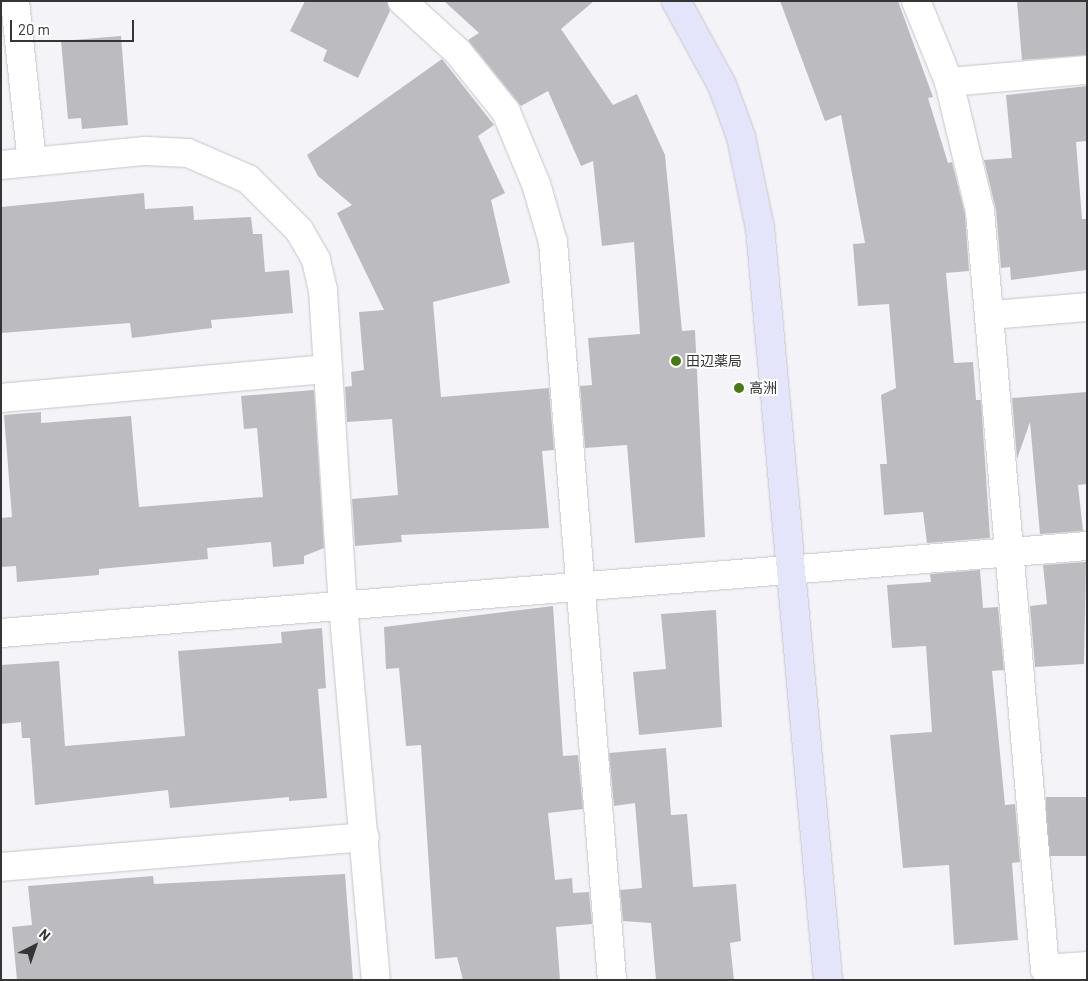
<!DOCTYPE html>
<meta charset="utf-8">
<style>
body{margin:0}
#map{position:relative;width:1088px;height:981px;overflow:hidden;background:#f4f4f8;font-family:Barlow,"Noto Sans JP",sans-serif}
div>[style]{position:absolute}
.building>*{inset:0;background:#bcbcc0;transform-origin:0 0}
.roads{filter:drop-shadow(0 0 1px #c5c5c9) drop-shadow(0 0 1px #c5c5c9)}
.street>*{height:28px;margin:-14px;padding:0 14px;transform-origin:14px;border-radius:14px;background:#fff}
.secondary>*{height:28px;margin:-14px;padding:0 14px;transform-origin:14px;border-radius:14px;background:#e4e4fa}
.dots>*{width:14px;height:14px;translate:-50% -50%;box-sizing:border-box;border:2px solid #fff;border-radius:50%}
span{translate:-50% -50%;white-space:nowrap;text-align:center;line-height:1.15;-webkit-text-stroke:4px #fff;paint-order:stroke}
.poi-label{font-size:14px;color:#353536}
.left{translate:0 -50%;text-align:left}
.frame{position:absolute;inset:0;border:2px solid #353536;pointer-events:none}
.north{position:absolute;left:10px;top:921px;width:50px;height:50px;-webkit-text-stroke:4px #fff;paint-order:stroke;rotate:41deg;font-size:14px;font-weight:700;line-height:20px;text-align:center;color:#353536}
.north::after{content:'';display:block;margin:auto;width:18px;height:22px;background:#353536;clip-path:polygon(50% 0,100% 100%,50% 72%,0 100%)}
.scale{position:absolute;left:10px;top:20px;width:124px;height:22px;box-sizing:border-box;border:2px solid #353536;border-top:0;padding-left:6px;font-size:15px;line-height:18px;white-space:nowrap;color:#353536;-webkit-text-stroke:4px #fff;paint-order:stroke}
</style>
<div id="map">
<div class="building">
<div style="clip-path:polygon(305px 1px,387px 1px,390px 11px,358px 78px,323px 61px,327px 50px,290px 31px)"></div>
<div style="clip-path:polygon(444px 1px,594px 1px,561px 29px,613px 105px,637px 94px,665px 155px,682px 331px,695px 330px,705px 537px,635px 543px,627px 445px,585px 448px,580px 386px,592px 385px,588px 338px,640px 334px,634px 242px,602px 246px,593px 161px,581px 166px,548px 91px,521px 106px,468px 40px,479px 33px)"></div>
<div style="clip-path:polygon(780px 1px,898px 1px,933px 97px,928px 98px,948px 163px,952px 162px,965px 214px,969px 271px,946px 273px,954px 363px,973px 362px,976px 400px,981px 400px,990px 538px,927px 543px,923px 512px,884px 515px,880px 464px,887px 464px,881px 395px,896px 388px,889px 304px,858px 306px,853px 244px,865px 243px,841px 115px,825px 121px)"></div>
<div style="clip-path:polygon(1017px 1px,1087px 1px,1087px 55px,1022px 60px)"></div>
<div style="clip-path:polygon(121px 36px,128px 125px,82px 129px,81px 118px,68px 119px,61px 41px)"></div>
<div style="clip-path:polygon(442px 59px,494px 125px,478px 136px,505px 193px,491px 200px,510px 283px,433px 302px,441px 397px,549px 388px,554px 450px,542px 451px,549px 528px,401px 535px,402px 542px,355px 546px,352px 499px,398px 495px,392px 419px,347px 422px,345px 387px,352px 386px,351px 372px,364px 370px,359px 312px,384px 310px,337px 213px,352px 205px,318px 176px,307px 155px)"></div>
<div style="clip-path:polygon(1087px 86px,1087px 141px,1076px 142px,1082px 219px,1087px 219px,1087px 270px,1011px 280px,1010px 267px,1001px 268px,996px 210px,984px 160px,1012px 158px,1006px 95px)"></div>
<div style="clip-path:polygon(144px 193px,145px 209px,193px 206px,194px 220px,251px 217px,253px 234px,262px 234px,265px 272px,289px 270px,293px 313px,211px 320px,212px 328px,132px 338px,130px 323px,1px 333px,1px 207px)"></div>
<div style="clip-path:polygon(314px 390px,324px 548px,304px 556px,304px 564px,273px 567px,271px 542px,207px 548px,208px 559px,99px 569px,99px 575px,17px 582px,16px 566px,1px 567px,1px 518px,12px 517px,4px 415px,41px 412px,41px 423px,131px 416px,139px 507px,263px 497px,257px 428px,244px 429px,241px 396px)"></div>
<div style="clip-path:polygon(1087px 392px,1087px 484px,1078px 485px,1083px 531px,1040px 534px,1030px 422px,1017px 459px,1012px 398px)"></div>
<div style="clip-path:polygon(1086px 562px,1084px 664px,1035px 667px,1030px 606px,1047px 604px,1043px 565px)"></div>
<div style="clip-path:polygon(980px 570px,983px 608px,998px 607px,1004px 670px,992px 671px,1005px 805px,1015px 804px,1020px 862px,1012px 863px,1018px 940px,954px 945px,949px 865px,903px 868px,890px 735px,932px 732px,926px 646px,892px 648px,887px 585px,931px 582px,930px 574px)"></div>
<div style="clip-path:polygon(553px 606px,563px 756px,578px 755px,583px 809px,548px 813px,555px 880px,572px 878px,573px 893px,589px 892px,592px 924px,556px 927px,560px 980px,463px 980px,457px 957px,435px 959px,421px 745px,406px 746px,399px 668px,386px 669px,384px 627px)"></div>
<div style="clip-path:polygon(716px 610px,722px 727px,639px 735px,633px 672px,666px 669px,661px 614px)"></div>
<div style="clip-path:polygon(322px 628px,326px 688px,318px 689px,327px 798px,289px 801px,289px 797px,170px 808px,168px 790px,35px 805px,30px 738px,22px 738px,21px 722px,1px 724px,1px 665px,59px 661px,65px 746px,185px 736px,178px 651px,282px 643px,281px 632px)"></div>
<div style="clip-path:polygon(666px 748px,671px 815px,687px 814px,693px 887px,736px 884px,741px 941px,730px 943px,734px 980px,656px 980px,651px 923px,623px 921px,620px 890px,642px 888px,635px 803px,614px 806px,609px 753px)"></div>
<div style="left:1087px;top:797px;width:59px;height:41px;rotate:90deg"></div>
<div style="clip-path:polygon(345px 874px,353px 980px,17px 980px,12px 927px,32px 925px,28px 886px,153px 876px,154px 884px)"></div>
</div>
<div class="roads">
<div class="street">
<div style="left:15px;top:1px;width:162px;rotate:84deg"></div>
<div style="left:402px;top:1px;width:76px;rotate:42.3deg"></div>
<div style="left:458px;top:52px;width:77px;rotate:51.3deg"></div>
<div style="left:506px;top:112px;width:78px;rotate:67.4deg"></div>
<div style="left:536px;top:184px;width:60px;rotate:73.7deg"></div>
<div style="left:553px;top:242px;width:740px;rotate:85.43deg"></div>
<div style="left:916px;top:1px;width:87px;rotate:67.8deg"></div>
<div style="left:949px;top:82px;width:133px;rotate:76.5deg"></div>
<div style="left:980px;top:211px;width:761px;rotate:85.1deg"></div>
<div style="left:1045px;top:969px;width:42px;rotate:-4.1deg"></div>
<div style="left:949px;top:82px;width:139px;rotate:-5deg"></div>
<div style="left:1px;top:165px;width:145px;rotate:-5.6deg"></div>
<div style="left:145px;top:151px;width:43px;rotate:2.7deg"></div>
<div style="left:188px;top:153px;width:65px;rotate:23.4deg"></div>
<div style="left:248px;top:179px;width:72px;rotate:45deg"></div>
<div style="left:299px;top:230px;width:34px;rotate:60deg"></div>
<div style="left:316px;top:260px;width:31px;rotate:77deg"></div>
<div style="left:323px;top:290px;width:316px;rotate:86.4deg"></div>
<div style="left:343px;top:605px;width:376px;rotate:85deg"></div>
<div style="left:992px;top:315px;width:95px;rotate:-4.8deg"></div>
<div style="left:1px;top:398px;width:328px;rotate:-5.1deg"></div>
<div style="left:1px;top:633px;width:1089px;rotate:-4.58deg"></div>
<div style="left:1px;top:867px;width:365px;rotate:-4.7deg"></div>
</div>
<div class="secondary">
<div style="left:676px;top:1px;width:96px;rotate:61.3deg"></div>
<div style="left:722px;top:85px;width:55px;rotate:69.9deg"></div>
<div style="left:741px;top:137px;width:93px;rotate:78.2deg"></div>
<div style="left:760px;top:228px;width:755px;rotate:84.83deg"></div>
</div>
</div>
<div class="dots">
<div style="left:676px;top:361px;background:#457b10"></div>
<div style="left:739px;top:388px;background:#457b10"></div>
</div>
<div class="poi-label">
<span class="left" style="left:686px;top:361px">田辺薬局</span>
<span class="left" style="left:749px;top:388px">高洲</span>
</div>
<div class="frame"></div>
<div class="north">N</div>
<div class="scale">20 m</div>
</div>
